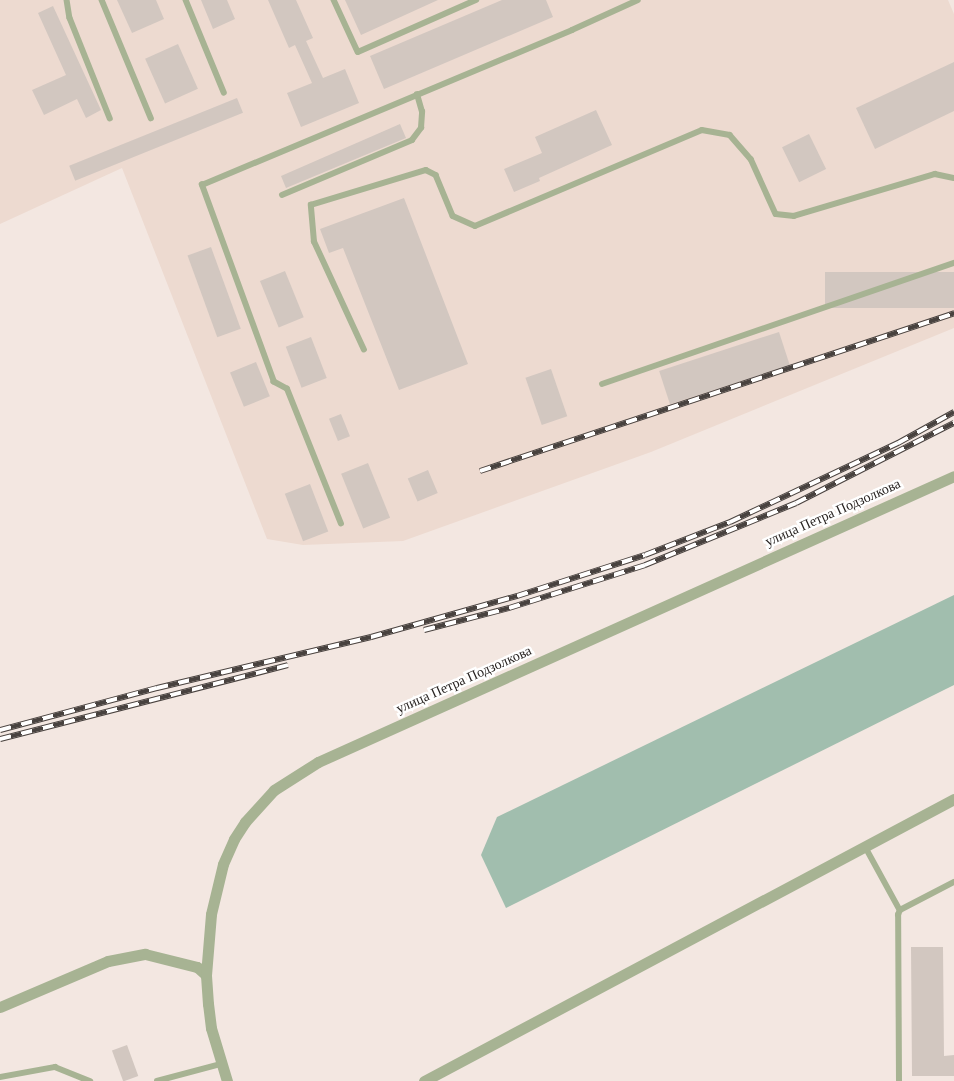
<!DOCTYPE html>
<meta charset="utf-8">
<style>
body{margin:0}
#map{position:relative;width:954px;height:1081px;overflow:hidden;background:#f3e7e1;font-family:"Times New Roman",serif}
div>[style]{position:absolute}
.built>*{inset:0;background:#eddad0}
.green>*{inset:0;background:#a1beae}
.building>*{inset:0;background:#d2c7c0;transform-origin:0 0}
.service>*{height:5.5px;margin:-2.75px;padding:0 2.75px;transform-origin:2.75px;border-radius:2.75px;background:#a7b393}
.minor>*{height:11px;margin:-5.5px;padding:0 5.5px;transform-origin:5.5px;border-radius:5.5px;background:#a7b393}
.rail>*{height:5.5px;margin-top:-2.75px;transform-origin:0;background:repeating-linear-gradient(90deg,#fff 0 11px,#48423f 0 22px);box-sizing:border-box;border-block:1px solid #48423f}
span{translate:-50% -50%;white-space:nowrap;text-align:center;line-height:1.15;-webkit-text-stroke:5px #fff;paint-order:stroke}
.street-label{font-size:14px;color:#272220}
</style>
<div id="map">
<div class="built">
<div style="clip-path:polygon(0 0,948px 0,954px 14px,954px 328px,651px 452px,403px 541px,303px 545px,267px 539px,122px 168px,0 224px)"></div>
</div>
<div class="green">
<div style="clip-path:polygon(954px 595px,954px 685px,506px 908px,481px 855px,497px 817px)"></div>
</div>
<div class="building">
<div style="clip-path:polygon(117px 0,156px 0,164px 19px,132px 33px)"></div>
<div style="clip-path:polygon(201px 0,227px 0,235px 19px,213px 29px)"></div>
<div style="clip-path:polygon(268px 0,296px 0,313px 38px,306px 41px,323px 78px,345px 69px,359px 103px,301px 127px,287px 93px,312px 83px,295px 45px,289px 48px)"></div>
<div style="clip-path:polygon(345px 0,438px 0,361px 35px)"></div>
<div style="clip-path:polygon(502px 0,546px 0,553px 17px,384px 89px,370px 56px)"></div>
<div style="clip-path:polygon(53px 6px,101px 110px,86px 118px,77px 99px,44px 115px,32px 90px,66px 75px,38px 13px)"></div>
<div style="left:178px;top:44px;width:49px;height:36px;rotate:66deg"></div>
<div style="clip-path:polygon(954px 62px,954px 111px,875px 149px,856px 108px)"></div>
<div style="left:237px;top:98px;width:16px;height:181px;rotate:68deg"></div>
<div style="clip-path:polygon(596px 110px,612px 145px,539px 178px,540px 181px,514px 192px,504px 169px,542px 153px,535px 137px)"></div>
<div style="clip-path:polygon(400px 124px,406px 138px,286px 188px,281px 176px)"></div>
<div style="left:809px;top:134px;width:39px;height:30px;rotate:64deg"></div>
<div style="clip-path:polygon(404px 198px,468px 364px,399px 390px,343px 248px,329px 253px,320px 229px)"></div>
<div style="left:211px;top:247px;width:87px;height:25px;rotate:70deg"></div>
<div style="left:285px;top:271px;width:50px;height:27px;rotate:68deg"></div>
<div style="left:954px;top:272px;width:36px;height:129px;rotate:90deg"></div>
<div style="left:779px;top:332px;width:35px;height:126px;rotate:72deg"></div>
<div style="left:311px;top:337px;width:44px;height:27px;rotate:69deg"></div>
<div style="left:256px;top:362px;width:37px;height:28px;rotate:68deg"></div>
<div style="left:551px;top:369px;width:50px;height:27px;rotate:71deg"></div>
<div style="left:341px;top:414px;width:24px;height:13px;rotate:68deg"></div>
<div style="left:368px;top:463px;width:59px;height:29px;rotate:68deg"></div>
<div style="left:428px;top:470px;width:25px;height:22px;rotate:67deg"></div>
<div style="left:310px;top:484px;width:51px;height:27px;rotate:69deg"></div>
<div style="clip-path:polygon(911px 947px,943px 947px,944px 1056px,954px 1055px,954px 1076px,912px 1076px)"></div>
<div style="left:127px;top:1045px;width:33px;height:16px;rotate:70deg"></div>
</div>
<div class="service">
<div style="left:67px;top:0;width:18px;rotate:81deg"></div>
<div style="left:70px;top:18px;width:108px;rotate:68.2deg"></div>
<div style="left:102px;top:0;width:128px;rotate:67.4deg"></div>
<div style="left:186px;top:0;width:100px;rotate:67.6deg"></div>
<div style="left:334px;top:0;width:57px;rotate:65.2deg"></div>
<div style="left:358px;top:52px;width:129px;rotate:-23.8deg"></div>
<div style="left:282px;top:195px;width:141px;rotate:-22.9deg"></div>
<div style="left:412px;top:140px;width:15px;rotate:-53deg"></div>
<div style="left:421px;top:128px;width:16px;rotate:-86deg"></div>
<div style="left:422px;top:112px;width:18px;rotate:-106deg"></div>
<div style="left:364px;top:350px;width:119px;rotate:-114.8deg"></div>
<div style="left:314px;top:242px;width:37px;rotate:-95deg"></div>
<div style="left:311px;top:205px;width:120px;rotate:-16.9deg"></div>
<div style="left:426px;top:170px;width:11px;rotate:27deg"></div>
<div style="left:436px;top:175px;width:44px;rotate:67.5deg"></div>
<div style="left:453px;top:216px;width:24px;rotate:24deg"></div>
<div style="left:475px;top:226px;width:246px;rotate:-22.9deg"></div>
<div style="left:702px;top:130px;width:28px;rotate:10deg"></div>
<div style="left:730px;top:135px;width:32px;rotate:49deg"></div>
<div style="left:751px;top:159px;width:60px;rotate:65.6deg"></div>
<div style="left:776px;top:214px;width:18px;rotate:6deg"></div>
<div style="left:794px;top:216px;width:147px;rotate:-16.6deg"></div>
<div style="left:935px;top:174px;width:19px;rotate:12deg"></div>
<div style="left:602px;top:384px;width:372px;rotate:-19deg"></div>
<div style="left:341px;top:524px;width:145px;rotate:-111.8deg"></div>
<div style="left:287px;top:389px;width:15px;rotate:-152deg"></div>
<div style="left:274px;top:382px;width:210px;rotate:-110.1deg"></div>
<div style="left:202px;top:185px;width:401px;rotate:-22.7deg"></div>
<div style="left:572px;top:30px;width:72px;rotate:-24.4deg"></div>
<div style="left:865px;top:846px;width:73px;rotate:61.3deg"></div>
<div style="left:900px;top:910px;width:61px;rotate:-27.4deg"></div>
<div style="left:0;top:1077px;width:56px;rotate:-10.3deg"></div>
<div style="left:55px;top:1067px;width:38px;rotate:22deg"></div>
<div style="left:157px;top:1081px;width:66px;rotate:-14.9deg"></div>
<div style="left:899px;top:1081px;width:166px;rotate:-90.3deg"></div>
<div style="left:898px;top:915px;width:5px;rotate:-68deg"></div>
</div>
<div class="minor">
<div style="left:0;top:1007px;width:117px;rotate:-23.1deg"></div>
<div style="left:108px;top:961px;width:38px;rotate:-11deg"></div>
<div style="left:145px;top:954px;width:54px;rotate:14deg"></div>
<div style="left:197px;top:967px;width:12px;rotate:42deg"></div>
<div style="left:227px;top:1081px;width:55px;rotate:-106.8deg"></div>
<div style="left:211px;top:1028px;width:24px;rotate:-97deg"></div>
<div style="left:208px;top:1004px;width:29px;rotate:-94deg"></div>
<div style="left:206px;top:975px;width:61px;rotate:-85.3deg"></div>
<div style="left:211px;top:914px;width:51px;rotate:-76.5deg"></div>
<div style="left:223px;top:864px;width:27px;rotate:-66deg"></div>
<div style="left:234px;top:839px;width:20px;rotate:-57deg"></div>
<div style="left:245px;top:822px;width:43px;rotate:-47.8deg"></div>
<div style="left:274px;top:790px;width:52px;rotate:-32.5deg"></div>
<div style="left:318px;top:762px;width:697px;rotate:-24.21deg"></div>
<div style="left:424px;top:1081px;width:600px;rotate:-28.02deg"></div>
</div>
<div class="rail">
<div style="left:480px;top:471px;width:500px;rotate:-18.4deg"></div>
<div style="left:424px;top:630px;width:88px;rotate:-14.5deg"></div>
<div style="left:509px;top:608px;width:143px;rotate:-17.5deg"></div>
<div style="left:645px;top:565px;width:163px;rotate:-22.3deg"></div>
<div style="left:796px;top:503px;width:177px;rotate:-26.9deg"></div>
<div style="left:0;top:730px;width:163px;rotate:-15deg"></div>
<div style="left:157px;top:688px;width:220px;rotate:-13.4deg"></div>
<div style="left:371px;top:637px;width:152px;rotate:-15.7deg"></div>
<div style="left:517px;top:596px;width:134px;rotate:-17.8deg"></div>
<div style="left:645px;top:555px;width:91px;rotate:-21.2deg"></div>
<div style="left:730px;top:522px;width:186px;rotate:-25.2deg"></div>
<div style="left:898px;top:443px;width:64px;rotate:-29deg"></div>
<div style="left:0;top:739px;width:297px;rotate:-14.4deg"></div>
</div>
<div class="street-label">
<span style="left:833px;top:513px;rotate:-24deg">улица Петра Подзолкова</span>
<span style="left:464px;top:680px;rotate:-24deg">улица Петра Подзолкова</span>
</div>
</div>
